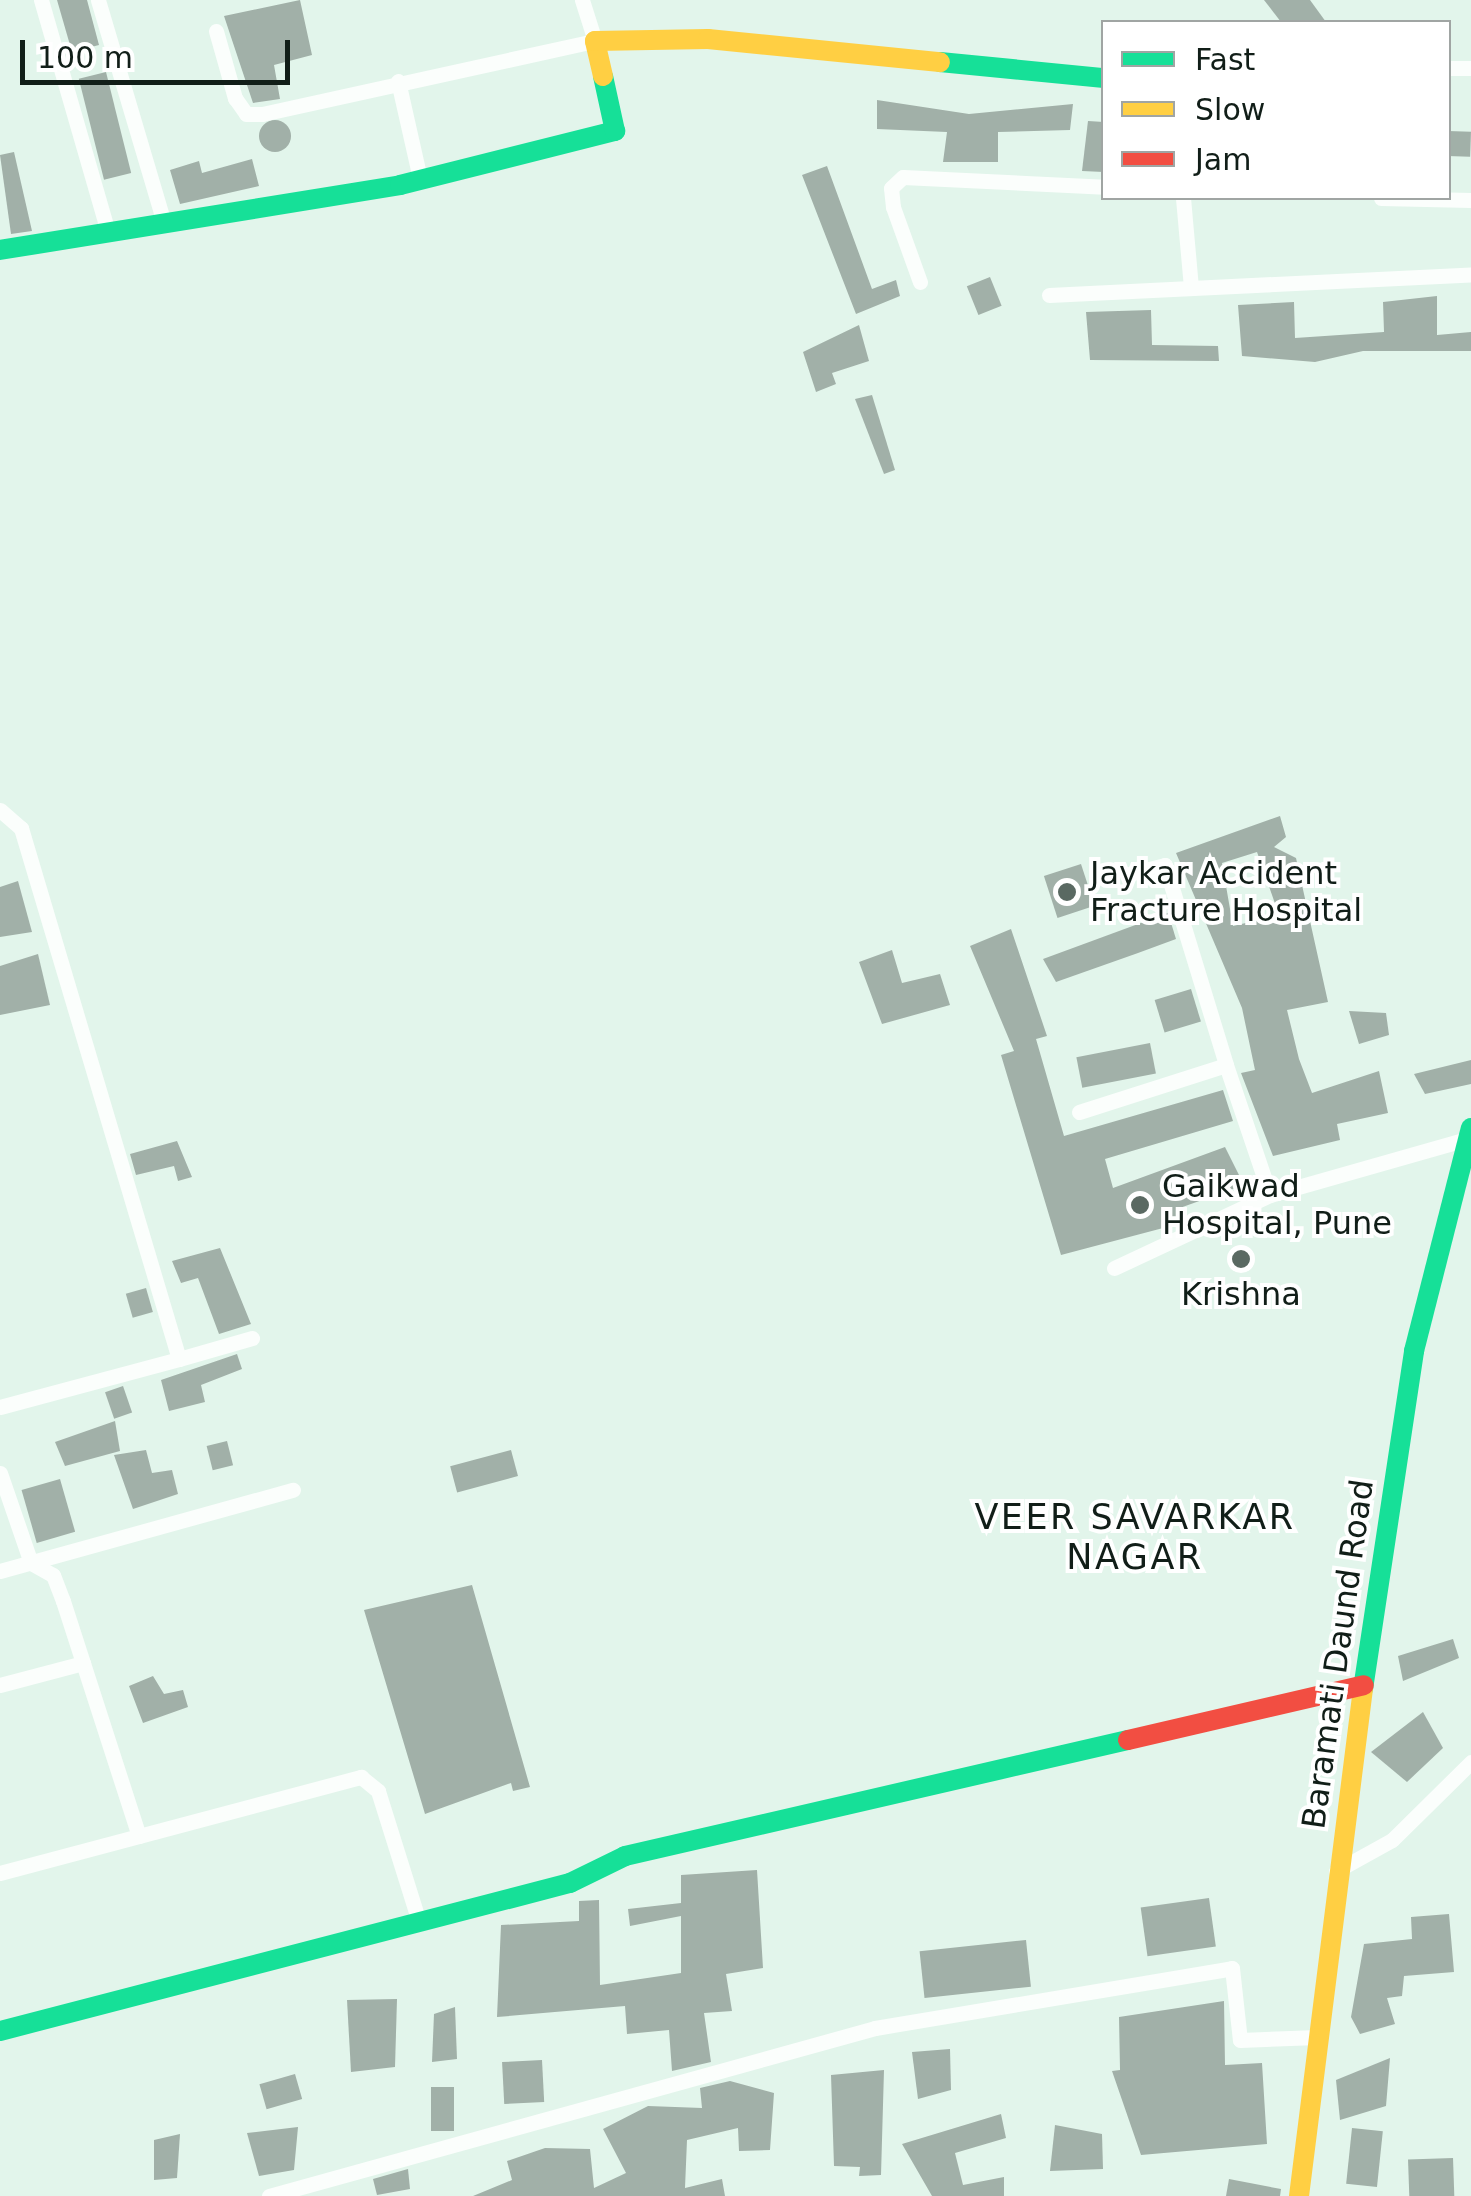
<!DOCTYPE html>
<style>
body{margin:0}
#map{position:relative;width:1471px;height:2196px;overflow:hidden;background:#e2f5eb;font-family:"DejaVu Sans",sans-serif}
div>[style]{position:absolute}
.building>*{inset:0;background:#a1b0a8;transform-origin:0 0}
.round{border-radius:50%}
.street>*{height:15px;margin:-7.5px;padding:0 7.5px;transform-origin:7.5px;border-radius:7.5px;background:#fbfefc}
.fast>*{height:20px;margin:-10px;padding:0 10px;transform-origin:10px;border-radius:10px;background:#16e098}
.slow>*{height:20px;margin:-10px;padding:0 10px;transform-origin:10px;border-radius:10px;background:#ffcf43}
.jam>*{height:20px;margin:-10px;padding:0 10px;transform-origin:10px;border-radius:10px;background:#f24e42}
.dots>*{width:28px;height:28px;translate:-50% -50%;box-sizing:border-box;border:5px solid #fff;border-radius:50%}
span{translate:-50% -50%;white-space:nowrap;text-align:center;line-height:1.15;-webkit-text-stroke:8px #fff;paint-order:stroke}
.poi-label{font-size:32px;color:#111e18}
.left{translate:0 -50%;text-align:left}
.street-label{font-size:32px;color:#111e18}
.neighbourhood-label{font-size:35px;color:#111e18;letter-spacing:2.5px}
.legend{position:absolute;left:1101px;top:20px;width:350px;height:180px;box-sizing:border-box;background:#fff;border:2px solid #a0a5a3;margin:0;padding:12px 18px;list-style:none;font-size:30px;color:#111e18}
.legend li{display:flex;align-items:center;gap:20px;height:50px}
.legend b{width:50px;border:2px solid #a0a5a3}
.scale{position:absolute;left:20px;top:40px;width:270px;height:45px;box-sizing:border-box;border:5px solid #111e18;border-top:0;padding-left:12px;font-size:30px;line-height:35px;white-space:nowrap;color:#111e18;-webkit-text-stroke:8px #fff;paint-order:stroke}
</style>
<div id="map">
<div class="building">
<div style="clip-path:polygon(57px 0,87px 0,99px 45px,72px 52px)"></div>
<div style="clip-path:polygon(300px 0,312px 55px,274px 65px,280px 99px,253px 103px,224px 16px)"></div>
<div style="clip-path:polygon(1264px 0,1310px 0,1326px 22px,1281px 22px)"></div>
<div style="left:106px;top:72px;width:104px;height:28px;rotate:76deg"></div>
<div style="clip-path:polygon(877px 100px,969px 114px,1073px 104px,1070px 130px,998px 132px,998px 162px,943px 162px,947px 132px,877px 129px)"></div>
<div class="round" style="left:259px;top:120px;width:32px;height:32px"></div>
<div style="clip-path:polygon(1088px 121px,1104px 122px,1104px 172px,1082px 171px)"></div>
<div style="left:1448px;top:131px;width:23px;height:25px;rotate:2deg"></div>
<div style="clip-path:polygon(14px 152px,32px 231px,11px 234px,0 155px)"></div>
<div style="clip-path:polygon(252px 159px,259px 186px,180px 204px,170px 170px,199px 161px,202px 173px)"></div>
<div style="clip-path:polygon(827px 166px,872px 289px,896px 280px,900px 296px,856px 314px,802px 175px)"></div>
<div style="left:990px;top:277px;width:31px;height:25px;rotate:68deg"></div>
<div style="clip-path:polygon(1437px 296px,1437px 335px,1471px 332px,1471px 351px,1363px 351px,1315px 362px,1242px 356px,1238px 305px,1294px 302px,1295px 338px,1384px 332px,1383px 302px)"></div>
<div style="clip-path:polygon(1151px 310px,1152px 345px,1218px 346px,1219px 361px,1090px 360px,1086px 312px)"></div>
<div style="clip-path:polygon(859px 325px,869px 361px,832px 373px,836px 384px,816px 392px,803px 352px)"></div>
<div style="clip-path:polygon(872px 395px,895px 470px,884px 474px,855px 399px)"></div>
<div style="clip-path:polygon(evenodd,1280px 816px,1286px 837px,1274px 847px,1296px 858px,1328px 1002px,1287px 1010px,1299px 1059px,1312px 1093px,1379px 1071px,1388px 1113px,1337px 1124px,1340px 1140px,1273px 1156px,1241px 1073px,1255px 1070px,1242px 1008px,1176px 853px,1280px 816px,1257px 852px,1279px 915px,1233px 926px,1222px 863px,1257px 852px)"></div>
<div style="left:1081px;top:864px;width:44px;height:39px;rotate:72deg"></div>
<div style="clip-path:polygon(18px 881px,32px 932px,0 937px,0 887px)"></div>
<div style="clip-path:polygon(1168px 913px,1176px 939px,1138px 953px,1056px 982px,1043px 959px)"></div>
<div style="clip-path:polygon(1011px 929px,1047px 1036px,1036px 1039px,1064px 1136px,1223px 1090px,1233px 1121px,1105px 1159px,1113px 1188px,1225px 1147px,1244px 1185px,1177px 1209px,1182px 1223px,1061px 1255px,1001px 1055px,1014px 1051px,970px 946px)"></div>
<div style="clip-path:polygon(892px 950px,902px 983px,940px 974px,950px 1005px,882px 1024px,859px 962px)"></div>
<div style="clip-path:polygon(38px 954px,50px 1005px,0 1015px,0 966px)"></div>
<div style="left:1191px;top:989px;width:34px;height:38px;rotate:73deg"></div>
<div style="clip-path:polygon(1349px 1011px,1386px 1013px,1389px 1035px,1359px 1044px)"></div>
<div style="left:1150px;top:1043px;width:31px;height:75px;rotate:79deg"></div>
<div style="clip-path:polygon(1471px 1060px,1471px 1084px,1425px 1094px,1414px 1074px)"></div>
<div style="clip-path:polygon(177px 1141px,192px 1177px,178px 1181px,174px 1166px,136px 1175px,130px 1154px)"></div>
<div style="clip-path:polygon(220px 1248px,251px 1324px,219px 1334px,198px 1278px,181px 1283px,172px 1261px)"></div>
<div style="left:146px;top:1288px;width:25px;height:21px;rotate:74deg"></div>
<div style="clip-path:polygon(237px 1354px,242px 1369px,201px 1385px,205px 1402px,169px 1411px,161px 1380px)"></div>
<div style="left:123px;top:1386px;width:28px;height:19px;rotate:71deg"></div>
<div style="clip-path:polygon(115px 1421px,120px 1451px,65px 1466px,55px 1442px)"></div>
<div style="left:227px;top:1441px;width:25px;height:21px;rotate:76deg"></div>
<div style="clip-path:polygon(146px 1450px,152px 1473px,172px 1470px,178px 1494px,133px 1509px,114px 1455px)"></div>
<div style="left:511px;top:1450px;width:27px;height:63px;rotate:75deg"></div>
<div style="left:60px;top:1479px;width:55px;height:40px;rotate:74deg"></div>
<div style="clip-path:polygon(472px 1585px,530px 1787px,513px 1791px,511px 1783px,425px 1814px,364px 1610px)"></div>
<div style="clip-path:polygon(1453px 1639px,1459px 1658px,1403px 1681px,1398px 1656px)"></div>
<div style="clip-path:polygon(153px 1676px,164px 1694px,183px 1690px,188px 1707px,143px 1723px,129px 1686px)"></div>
<div style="clip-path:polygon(1423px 1712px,1443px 1748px,1407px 1782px,1371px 1752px)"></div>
<div style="clip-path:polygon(757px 1870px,763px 1968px,726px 1974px,732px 2011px,704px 2013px,711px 2062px,672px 2071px,669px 2030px,627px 2034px,625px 2006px,497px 2017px,501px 1925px,579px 1921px,579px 1901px,599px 1900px,600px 1985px,681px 1973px,681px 1916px,630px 1926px,628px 1909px,681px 1903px,681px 1875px)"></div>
<div style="left:1209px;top:1898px;width:49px;height:69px;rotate:82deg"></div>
<div style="clip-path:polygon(1449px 1914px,1454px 1972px,1404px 1976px,1402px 1996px,1387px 1998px,1395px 2024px,1360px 2034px,1351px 2017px,1364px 1944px,1412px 1939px,1411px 1917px)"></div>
<div style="left:1026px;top:1940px;width:47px;height:107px;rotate:84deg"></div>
<div style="clip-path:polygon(397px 1999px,395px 2067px,351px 2072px,347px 2000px)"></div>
<div style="clip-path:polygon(1224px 2001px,1225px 2065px,1262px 2063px,1267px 2144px,1141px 2155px,1112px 2071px,1120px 2070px,1119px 2017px)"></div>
<div style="clip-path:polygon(455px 2007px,457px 2059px,432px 2062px,434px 2014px)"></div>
<div style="clip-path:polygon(950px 2049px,951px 2090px,918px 2099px,912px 2052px)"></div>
<div style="clip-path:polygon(1390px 2058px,1386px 2106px,1340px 2120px,1336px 2080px)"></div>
<div style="left:542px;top:2060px;width:42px;height:40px;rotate:87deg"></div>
<div style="clip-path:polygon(884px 2070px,881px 2175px,859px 2176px,860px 2167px,834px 2166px,831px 2075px)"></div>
<div style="left:295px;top:2074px;width:26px;height:37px;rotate:74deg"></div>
<div style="clip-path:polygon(730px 2081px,774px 2093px,770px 2150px,739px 2151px,738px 2128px,687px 2140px,685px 2188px,722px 2179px,725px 2196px,473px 2196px,512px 2180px,507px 2161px,545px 2148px,590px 2149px,594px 2188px,626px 2173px,603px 2129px,648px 2106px,702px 2108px,700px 2088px)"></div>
<div style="left:431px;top:2087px;width:23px;height:44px"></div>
<div style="clip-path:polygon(1001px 2114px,1006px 2138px,955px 2153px,963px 2185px,1004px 2177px,1004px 2196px,932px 2196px,902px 2144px)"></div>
<div style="clip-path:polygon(1055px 2125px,1102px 2134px,1103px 2169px,1050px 2171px)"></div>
<div style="clip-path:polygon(298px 2127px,294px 2170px,259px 2176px,247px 2133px)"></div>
<div style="left:1352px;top:2128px;width:31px;height:56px;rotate:6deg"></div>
<div style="clip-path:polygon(180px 2134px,177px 2178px,154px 2180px,154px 2140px)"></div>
<div style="left:1453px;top:2158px;width:38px;height:45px;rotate:88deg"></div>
<div style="clip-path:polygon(408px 2169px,410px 2189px,377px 2195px,373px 2179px)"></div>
<div style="clip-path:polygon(1229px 2179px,1281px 2189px,1280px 2196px,1226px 2196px)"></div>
</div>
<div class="street">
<div style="left:41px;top:0;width:237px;rotate:73.9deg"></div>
<div style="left:98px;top:0;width:228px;rotate:73.5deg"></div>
<div style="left:216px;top:31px;width:70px;rotate:74.2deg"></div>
<div style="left:235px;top:98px;width:19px;rotate:55deg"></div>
<div style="left:246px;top:114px;width:16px"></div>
<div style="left:262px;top:114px;width:341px;rotate:-12.4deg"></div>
<div style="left:595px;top:41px;width:43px;rotate:-107.6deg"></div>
<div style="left:1448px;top:68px;width:23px"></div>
<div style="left:398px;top:81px;width:100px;rotate:77.3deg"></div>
<div style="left:1183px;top:198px;width:90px;rotate:84.9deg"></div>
<div style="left:1381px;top:198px;width:90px;rotate:1.3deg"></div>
<div style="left:920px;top:282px;width:80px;rotate:-109.8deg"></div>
<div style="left:893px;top:207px;width:19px;rotate:-96deg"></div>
<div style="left:891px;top:188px;width:16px;rotate:-43deg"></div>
<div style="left:903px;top:177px;width:201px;rotate:2.8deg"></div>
<div style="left:1049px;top:295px;width:423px;rotate:-2.8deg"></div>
<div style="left:0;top:810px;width:28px;rotate:41deg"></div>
<div style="left:21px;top:828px;width:554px;rotate:73.43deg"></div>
<div style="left:179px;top:1359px;width:185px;rotate:165deg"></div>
<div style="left:1129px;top:874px;width:37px;rotate:-14deg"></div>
<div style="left:1165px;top:865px;width:209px;rotate:73deg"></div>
<div style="left:1079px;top:1112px;width:154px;rotate:-17.7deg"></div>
<div style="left:1226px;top:1065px;width:137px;rotate:71.3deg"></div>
<div style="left:1114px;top:1268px;width:172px;rotate:-25.1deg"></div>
<div style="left:1270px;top:1195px;width:201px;rotate:-15.9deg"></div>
<div style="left:179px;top:1359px;width:76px;rotate:-16deg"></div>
<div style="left:0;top:1473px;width:95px;rotate:71deg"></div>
<div style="left:31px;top:1563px;width:25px;rotate:29deg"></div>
<div style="left:53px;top:1575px;width:28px;rotate:69deg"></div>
<div style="left:63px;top:1601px;width:247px;rotate:72.1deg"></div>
<div style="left:0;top:1571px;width:304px;rotate:-15.5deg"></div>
<div style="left:0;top:1685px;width:86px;rotate:-14.8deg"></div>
<div style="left:1336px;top:1871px;width:64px;rotate:-29deg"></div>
<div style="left:1392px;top:1840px;width:111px;rotate:-44.6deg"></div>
<div style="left:0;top:1873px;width:374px;rotate:-14.9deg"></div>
<div style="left:361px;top:1777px;width:22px;rotate:39deg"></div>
<div style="left:378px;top:1791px;width:137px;rotate:72.6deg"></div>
<div style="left:269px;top:2196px;width:629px;rotate:-15.49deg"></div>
<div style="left:875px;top:2028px;width:362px;rotate:-9.5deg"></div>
<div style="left:1232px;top:1968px;width:72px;rotate:83.7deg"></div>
<div style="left:1240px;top:2040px;width:77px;rotate:-2.2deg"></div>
</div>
<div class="fast">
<div style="left:940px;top:62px;width:165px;rotate:5.6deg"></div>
<div style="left:0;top:250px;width:405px;rotate:-9.2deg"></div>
<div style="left:400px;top:185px;width:222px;rotate:-14.1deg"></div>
<div style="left:615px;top:131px;width:56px;rotate:-102.3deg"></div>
<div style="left:1363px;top:1689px;width:342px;rotate:-81.4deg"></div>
<div style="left:1414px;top:1351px;width:230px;rotate:-75.7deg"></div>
<div style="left:0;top:2031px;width:589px;rotate:-14.56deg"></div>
<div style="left:570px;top:1883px;width:61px;rotate:-26.1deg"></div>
<div style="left:625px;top:1856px;width:516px;rotate:-12.99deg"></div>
</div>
<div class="slow">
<div style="left:603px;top:76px;width:36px;rotate:-103deg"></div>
<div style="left:595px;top:41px;width:113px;rotate:-1deg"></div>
<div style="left:708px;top:39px;width:233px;rotate:5.7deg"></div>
<div style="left:1299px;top:2196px;width:511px;rotate:-82.81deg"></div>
</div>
<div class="jam">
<div style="left:1128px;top:1740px;width:242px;rotate:-13.1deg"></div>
</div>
<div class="dots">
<div style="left:1067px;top:892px;background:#5a6962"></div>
<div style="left:1140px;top:1205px;background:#5a6962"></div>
<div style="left:1241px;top:1259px;background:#5a6962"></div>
</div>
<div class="poi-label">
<span class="left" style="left:1090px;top:892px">Jaykar Accident<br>Fracture Hospital</span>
<span class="left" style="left:1162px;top:1205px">Gaikwad<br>Hospital, Pune</span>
<span style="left:1241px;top:1294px">Krishna</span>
</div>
<div class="street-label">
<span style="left:1338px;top:1654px;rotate:-82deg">Baramati Daund Road</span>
</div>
<div class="neighbourhood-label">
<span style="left:1135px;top:1537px">VEER SAVARKAR<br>NAGAR</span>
</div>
<ul class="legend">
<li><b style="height:12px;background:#16e098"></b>Fast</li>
<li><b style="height:12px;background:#ffcf43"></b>Slow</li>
<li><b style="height:12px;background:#f24e42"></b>Jam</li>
</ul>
<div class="scale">100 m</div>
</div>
